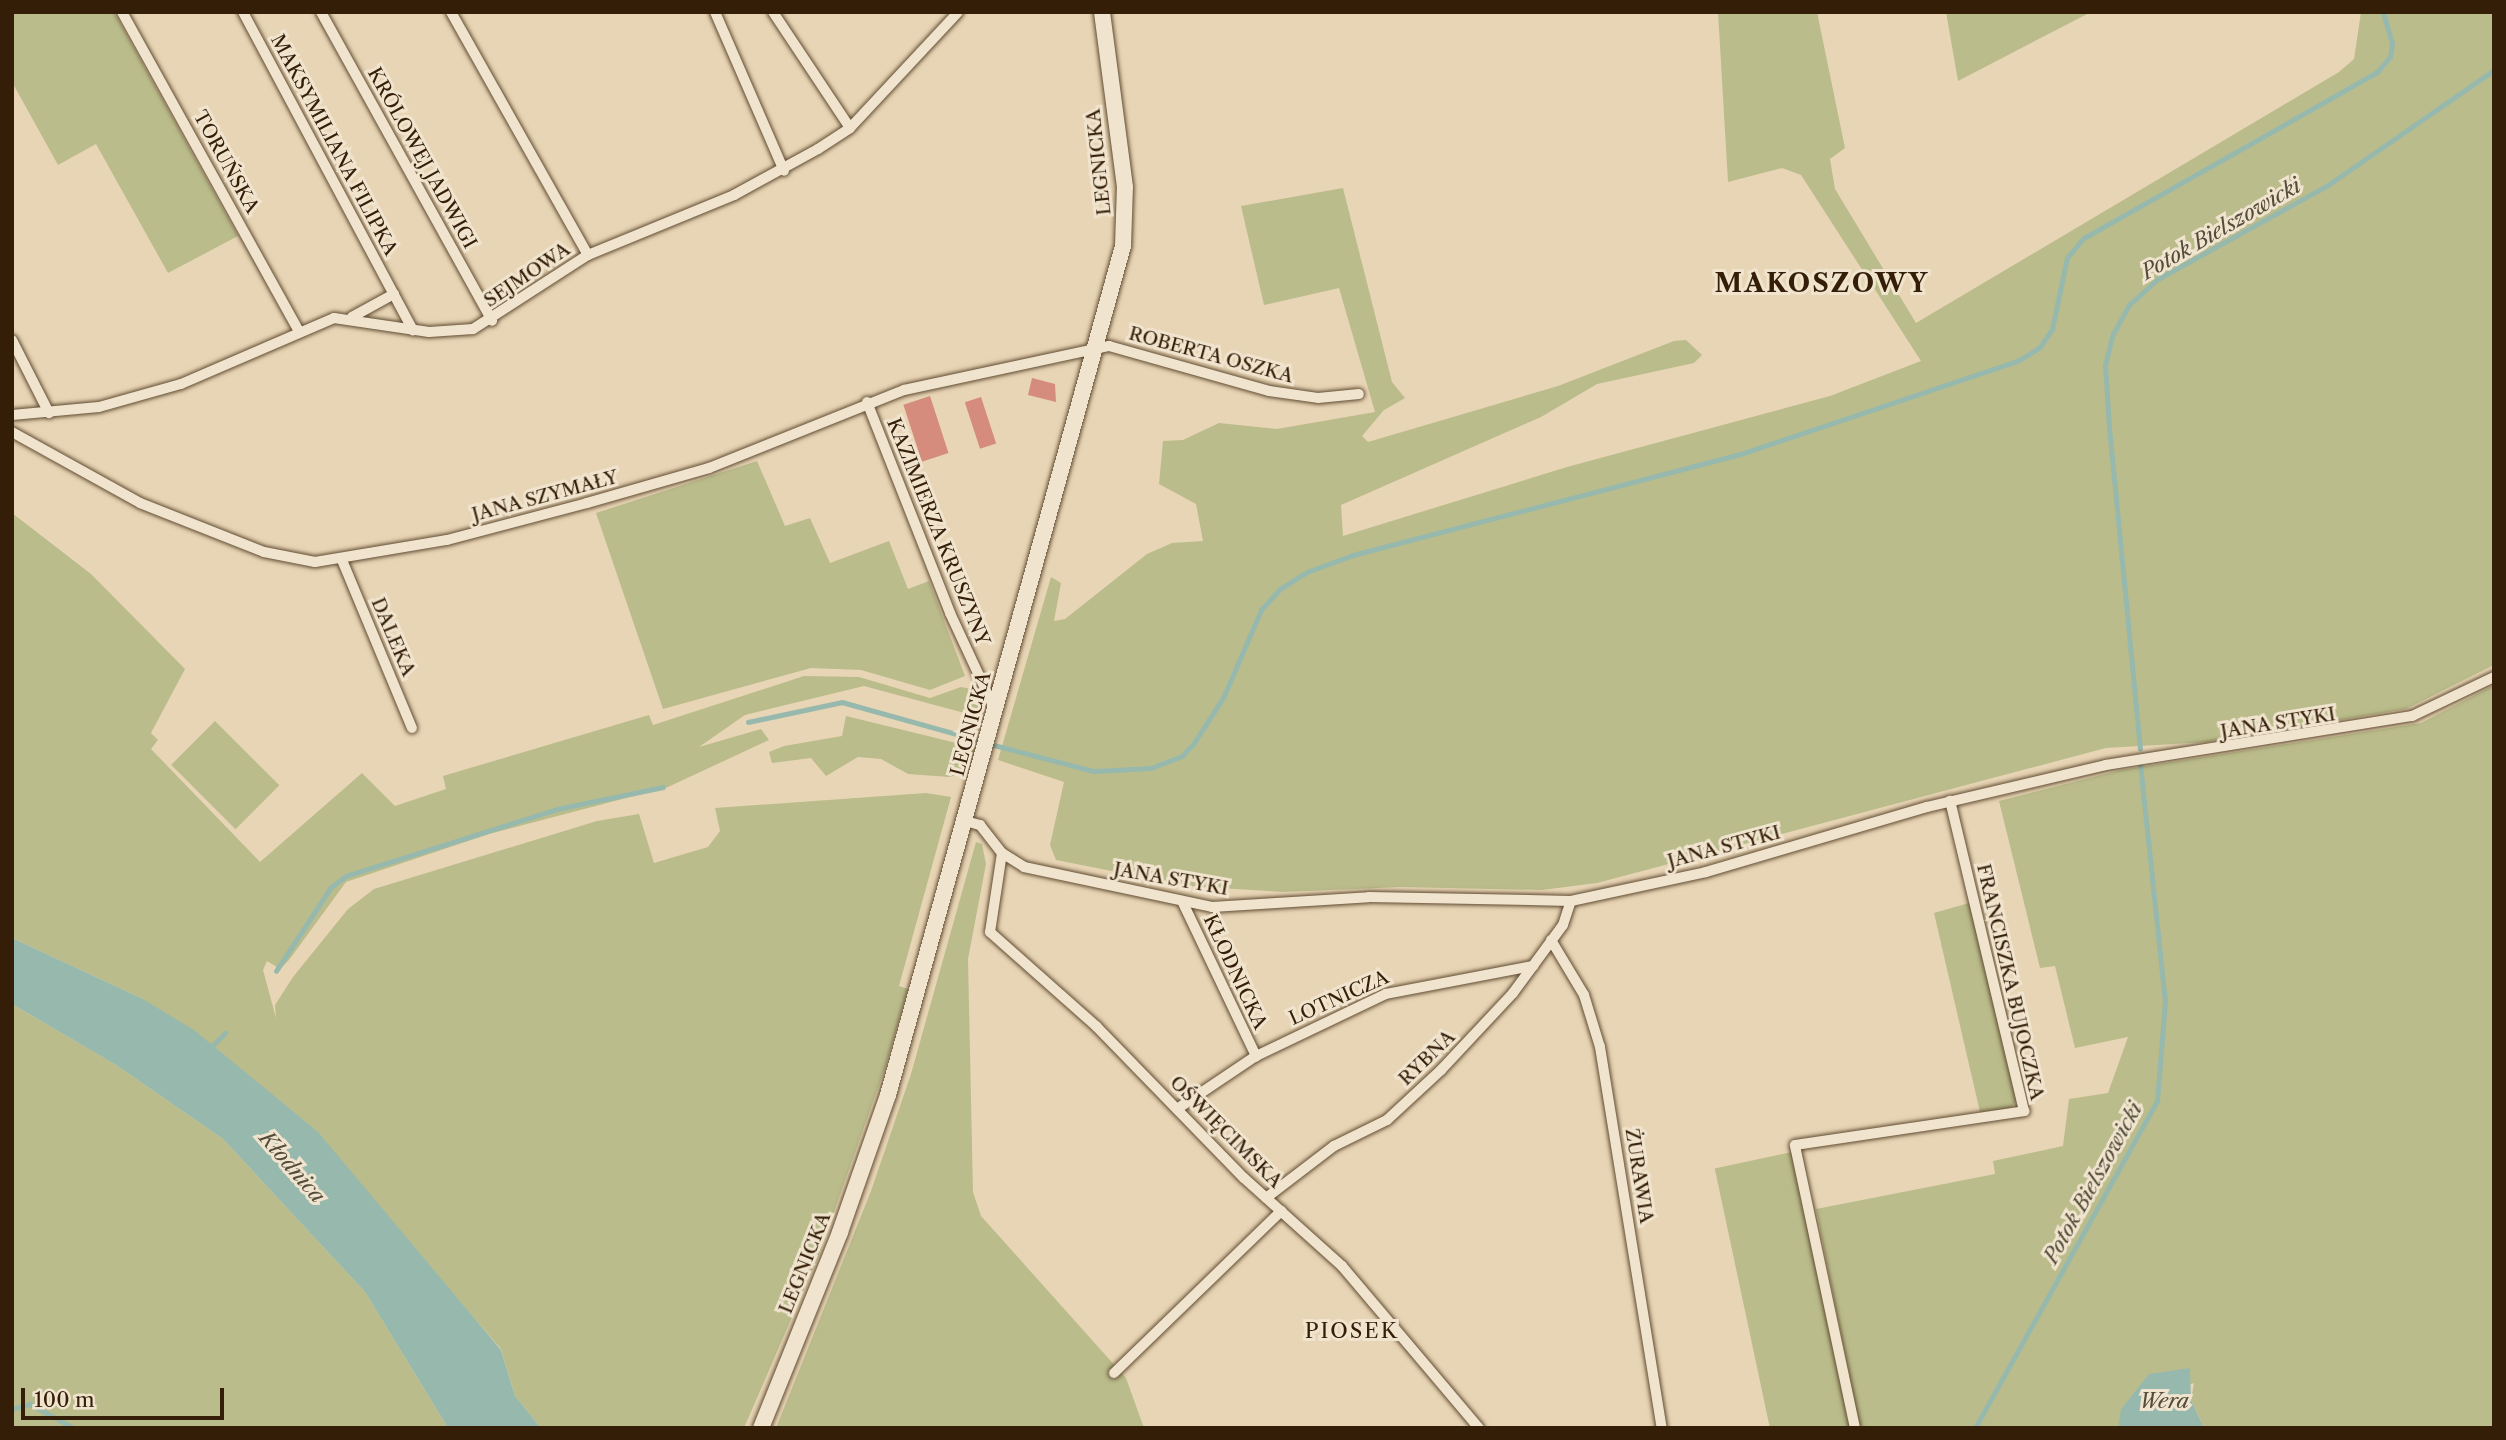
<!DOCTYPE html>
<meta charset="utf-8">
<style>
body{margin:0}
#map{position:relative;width:2506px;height:1440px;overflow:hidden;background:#e8d5b5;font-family:"Libre Caslon Text",serif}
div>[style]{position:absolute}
.green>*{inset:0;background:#babc8b;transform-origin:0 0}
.water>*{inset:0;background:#97b9ad}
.stream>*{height:4.5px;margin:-2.25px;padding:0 2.25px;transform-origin:2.25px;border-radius:2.25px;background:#97b9ad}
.building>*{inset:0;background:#d58c7c;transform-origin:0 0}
.roads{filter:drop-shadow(0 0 2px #614c32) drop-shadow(0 0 2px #614c32)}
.minor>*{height:10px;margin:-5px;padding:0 5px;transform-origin:5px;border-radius:5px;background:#f0e4cf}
.secondary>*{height:16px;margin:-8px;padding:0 8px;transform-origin:8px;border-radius:8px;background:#f0e4cf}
span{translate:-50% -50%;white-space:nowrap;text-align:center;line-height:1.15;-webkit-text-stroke:6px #f0e4cf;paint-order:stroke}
.street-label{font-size:19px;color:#341e07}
.water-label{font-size:21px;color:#524c39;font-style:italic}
.neighbourhood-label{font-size:21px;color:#341e07;letter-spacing:2px}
.district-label{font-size:26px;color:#341e07;font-weight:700;letter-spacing:2px}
.frame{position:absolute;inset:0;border:14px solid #341e07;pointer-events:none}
.scale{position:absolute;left:21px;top:1388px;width:203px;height:32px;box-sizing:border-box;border:4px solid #341e07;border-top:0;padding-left:9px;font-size:21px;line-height:24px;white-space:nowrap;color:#341e07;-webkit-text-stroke:5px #f0e4cf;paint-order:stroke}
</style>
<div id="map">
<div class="green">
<div style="clip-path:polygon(12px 12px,114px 12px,238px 236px,168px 273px,96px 144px,58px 165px,12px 82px)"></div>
<div style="clip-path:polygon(1718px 12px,1817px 12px,1845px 148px,1830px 159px,1835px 189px,1916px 323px,2339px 72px,2354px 59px,2361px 12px,2494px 12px,2494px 665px,2406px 709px,2207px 742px,2106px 748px,1597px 883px,1542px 890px,1401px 887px,1283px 892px,1187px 886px,1056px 860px,1050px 845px,1064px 782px,998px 760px,1051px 577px,1061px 583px,1054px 621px,1065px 619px,1147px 554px,1172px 543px,1203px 541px,1196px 504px,1159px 484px,1163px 441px,1183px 440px,1219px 423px,1277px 429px,1375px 412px,1339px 288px,1264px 305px,1241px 206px,1343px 188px,1392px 382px,1405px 398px,1384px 410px,1362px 436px,1368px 442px,1558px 386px,1674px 341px,1686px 340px,1702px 355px,1694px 363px,1597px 384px,1541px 417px,1341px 505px,1343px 536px,1567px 467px,1830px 396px,1921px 361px,1801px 175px,1782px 168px,1728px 182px)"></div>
<div style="clip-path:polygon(1946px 12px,2091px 12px,1958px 81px)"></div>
<div style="clip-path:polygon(757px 461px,785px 526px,810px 518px,830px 563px,889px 541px,908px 589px,929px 581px,965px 676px,930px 690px,861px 670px,811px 668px,663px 709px,596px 513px)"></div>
<div style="clip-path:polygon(12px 513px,91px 574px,185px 669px,151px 733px,158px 740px,151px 749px,260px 862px,362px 773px,395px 806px,446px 789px,443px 776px,649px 715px,653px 725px,804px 676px,859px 677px,930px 698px,961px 687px,972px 689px,983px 718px,864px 686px,745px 715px,699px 747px,761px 729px,769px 740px,668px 787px,489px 834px,346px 882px,289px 960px,280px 969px,267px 961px,263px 970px,276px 1018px,275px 1005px,293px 977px,348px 909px,374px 889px,597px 821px,639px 814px,654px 863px,708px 847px,720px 831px,715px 808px,926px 793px,951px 797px,899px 986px,908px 989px,885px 1068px,818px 1257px,744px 1428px,541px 1428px,515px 1396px,501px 1349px,440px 1279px,141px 998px,12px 938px)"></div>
<div style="clip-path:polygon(2494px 685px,2494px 1428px,2204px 1428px,2191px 1400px,2194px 1383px,2122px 1409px,2118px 1428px,1860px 1428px,1816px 1209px,1995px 1174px,1993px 1161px,2063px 1146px,2069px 1099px,2108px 1093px,2128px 1037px,2075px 1048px,2055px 966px,2040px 968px,1999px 801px,2121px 770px,2421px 723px)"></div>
<div style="clip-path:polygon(846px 716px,977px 748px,975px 760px,969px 772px,949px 777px,908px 774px,881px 759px,858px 757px,826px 776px,811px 758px,772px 763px,769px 752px,784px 746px,842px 736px)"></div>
<div style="left:215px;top:721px;width:91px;height:62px;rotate:45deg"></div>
<div style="clip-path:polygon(976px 842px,982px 844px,986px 864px,968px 959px,973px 1192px,981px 1216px,1126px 1378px,1144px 1428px,776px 1428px,871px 1191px,911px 1074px)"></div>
<div style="clip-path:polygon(1969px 903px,2017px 1100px,2011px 1108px,1980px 1112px,1934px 913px)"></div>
<div style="clip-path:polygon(12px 1004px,116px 1065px,223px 1139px,365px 1292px,448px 1428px,12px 1428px)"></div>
<div style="left:1792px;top:1152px;width:282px;height:79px;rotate:78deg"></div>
</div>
<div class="water">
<div style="clip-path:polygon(12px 938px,141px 998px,194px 1030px,318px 1132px,501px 1350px,515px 1396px,541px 1428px,448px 1428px,365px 1292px,223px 1139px,116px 1065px,12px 1004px)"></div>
<div style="clip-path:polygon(2190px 1368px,2191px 1400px,2204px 1428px,2118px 1428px,2121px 1409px,2149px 1374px)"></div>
</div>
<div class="stream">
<div style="left:748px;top:722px;width:96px;rotate:-12deg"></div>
<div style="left:842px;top:702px;width:145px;rotate:15.6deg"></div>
<div style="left:990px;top:744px;width:107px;rotate:14.6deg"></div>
<div style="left:1094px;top:771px;width:57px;rotate:-3deg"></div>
<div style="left:1151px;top:768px;width:33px;rotate:-21deg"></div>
<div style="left:1182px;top:756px;width:18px;rotate:-47deg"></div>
<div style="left:1194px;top:743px;width:56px;rotate:-57.4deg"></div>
<div style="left:1224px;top:696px;width:94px;rotate:-66.7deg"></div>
<div style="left:1261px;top:610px;width:28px;rotate:-48deg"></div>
<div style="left:1280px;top:589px;width:32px;rotate:-32deg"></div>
<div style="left:1307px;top:572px;width:49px;rotate:-20.3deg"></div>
<div style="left:1353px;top:555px;width:404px;rotate:-14.6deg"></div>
<div style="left:1744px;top:453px;width:289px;rotate:-18.6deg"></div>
<div style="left:2018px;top:361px;width:26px;rotate:-32deg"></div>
<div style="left:2040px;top:347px;width:22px;rotate:-56deg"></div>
<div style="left:2052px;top:329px;width:73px;rotate:-78.1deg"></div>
<div style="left:2067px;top:258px;width:26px;rotate:-50deg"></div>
<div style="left:2084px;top:238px;width:337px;rotate:-29.5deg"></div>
<div style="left:2377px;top:72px;width:20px;rotate:-49deg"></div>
<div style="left:2390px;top:57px;width:13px;rotate:-81deg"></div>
<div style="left:2392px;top:44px;width:33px;rotate:-106deg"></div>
<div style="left:2140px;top:749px;width:323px;rotate:-95.5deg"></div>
<div style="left:2109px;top:427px;width:62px;rotate:-93.7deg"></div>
<div style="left:2105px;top:365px;width:32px;rotate:-76deg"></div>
<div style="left:2113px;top:334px;width:33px;rotate:-61deg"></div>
<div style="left:2129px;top:305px;width:39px;rotate:-42deg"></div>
<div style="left:2158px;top:279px;width:194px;rotate:-28.9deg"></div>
<div style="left:2328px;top:185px;width:202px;rotate:-34.7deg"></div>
<div style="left:276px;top:971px;width:100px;rotate:-56.8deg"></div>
<div style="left:331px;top:887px;width:19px;rotate:-36deg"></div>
<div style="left:346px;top:876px;width:221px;rotate:-17.6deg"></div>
<div style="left:557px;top:809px;width:108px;rotate:-11.7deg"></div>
<div style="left:210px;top:1048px;width:21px;rotate:-45deg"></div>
<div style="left:12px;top:1409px;width:19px;rotate:-16deg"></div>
<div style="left:30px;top:1404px;width:50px;rotate:28.6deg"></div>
<div style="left:1975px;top:1428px;width:374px;rotate:-60.9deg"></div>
<div style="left:2157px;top:1101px;width:99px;rotate:-85.4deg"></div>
<div style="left:2165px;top:1002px;width:237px;rotate:-96deg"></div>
</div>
<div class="building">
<div style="clip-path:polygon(1032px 378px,1055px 384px,1056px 402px,1028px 395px)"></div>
<div style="left:930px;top:396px;width:60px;height:28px;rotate:72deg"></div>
<div style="left:981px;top:397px;width:49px;height:17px;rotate:72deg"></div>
</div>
<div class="roads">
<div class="minor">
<div style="left:122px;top:12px;width:363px;rotate:61deg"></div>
<div style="left:243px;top:12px;width:361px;rotate:61.9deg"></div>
<div style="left:321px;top:12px;width:353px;rotate:61deg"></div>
<div style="left:451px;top:12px;width:279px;rotate:60.6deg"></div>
<div style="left:715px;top:12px;width:173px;rotate:66.5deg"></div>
<div style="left:773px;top:12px;width:139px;rotate:56.4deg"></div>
<div style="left:352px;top:317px;width:48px;rotate:-28.7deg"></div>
<div style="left:12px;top:340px;width:82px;rotate:63.1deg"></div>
<div style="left:867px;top:402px;width:227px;rotate:68.5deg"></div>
<div style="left:950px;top:613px;width:109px;rotate:65.1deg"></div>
<div style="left:12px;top:415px;width:87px;rotate:-5.3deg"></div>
<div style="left:99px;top:407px;width:85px;rotate:-15.7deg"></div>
<div style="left:181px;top:384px;width:167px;rotate:-23.3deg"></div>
<div style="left:334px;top:318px;width:96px;rotate:8.4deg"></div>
<div style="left:429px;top:332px;width:44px;rotate:-3.9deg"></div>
<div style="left:473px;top:329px;width:137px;rotate:-32.8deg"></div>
<div style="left:588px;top:255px;width:158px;rotate:-22.3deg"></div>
<div style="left:734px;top:195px;width:96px;rotate:-28.7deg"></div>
<div style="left:818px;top:149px;width:38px;rotate:-33deg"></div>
<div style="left:850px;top:128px;width:158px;rotate:-47deg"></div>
<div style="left:12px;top:432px;width:146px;rotate:29deg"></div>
<div style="left:140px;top:503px;width:133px;rotate:21.6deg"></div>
<div style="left:264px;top:552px;width:52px;rotate:11.1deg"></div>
<div style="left:315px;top:562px;width:134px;rotate:-9.5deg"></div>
<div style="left:447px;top:540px;width:145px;rotate:-14.8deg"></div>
<div style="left:587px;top:503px;width:127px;rotate:-16deg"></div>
<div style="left:709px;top:468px;width:210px;rotate:-21.8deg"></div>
<div style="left:904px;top:390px;width:210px;rotate:-12.1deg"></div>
<div style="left:1109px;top:346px;width:166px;rotate:15.7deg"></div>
<div style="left:1269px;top:391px;width:49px;rotate:8.1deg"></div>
<div style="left:1318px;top:398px;width:41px;rotate:-5.6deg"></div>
<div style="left:342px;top:560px;width:182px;rotate:67.4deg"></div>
<div style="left:965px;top:821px;width:16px;rotate:15deg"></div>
<div style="left:980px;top:825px;width:36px;rotate:52deg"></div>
<div style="left:1002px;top:853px;width:26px;rotate:32deg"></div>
<div style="left:1024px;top:867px;width:192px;rotate:12deg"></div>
<div style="left:1212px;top:907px;width:157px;rotate:-3.6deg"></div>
<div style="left:1369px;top:897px;width:202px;rotate:1.1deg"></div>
<div style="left:1571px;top:901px;width:138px;rotate:-12.1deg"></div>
<div style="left:1706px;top:872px;width:230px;rotate:-16.4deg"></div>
<div style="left:1927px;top:807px;width:184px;rotate:-13.2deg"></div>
<div style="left:2106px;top:765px;width:310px;rotate:-9.1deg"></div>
<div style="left:2412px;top:716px;width:91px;rotate:-25.4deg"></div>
<div style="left:1002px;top:853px;width:80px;rotate:98.6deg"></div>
<div style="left:990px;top:932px;width:142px;rotate:41.6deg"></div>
<div style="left:1096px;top:1026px;width:212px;rotate:45.8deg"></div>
<div style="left:1244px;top:1178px;width:132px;rotate:41.9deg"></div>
<div style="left:1342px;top:1266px;width:212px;rotate:49.8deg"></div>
<div style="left:1183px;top:903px;width:170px;rotate:64.5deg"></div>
<div style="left:1551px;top:940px;width:64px;rotate:59deg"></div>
<div style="left:1584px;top:995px;width:54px;rotate:72.9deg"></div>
<div style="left:1600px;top:1047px;width:386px;rotate:80.8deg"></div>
<div style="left:1177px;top:1109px;width:95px;rotate:-33.9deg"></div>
<div style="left:1256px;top:1056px;width:144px;rotate:-25.5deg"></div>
<div style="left:1386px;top:994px;width:150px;rotate:-10.8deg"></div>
<div style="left:1266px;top:1198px;width:86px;rotate:-37.4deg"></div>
<div style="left:1334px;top:1146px;width:59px;rotate:-26.1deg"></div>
<div style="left:1387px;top:1120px;width:74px;rotate:-42.8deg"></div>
<div style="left:1441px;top:1070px;width:105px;rotate:-46.9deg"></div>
<div style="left:1513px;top:993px;width:84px;rotate:-53.7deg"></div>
<div style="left:1563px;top:925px;width:25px;rotate:-72deg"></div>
<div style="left:1114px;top:1373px;width:233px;rotate:-44.1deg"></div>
<div style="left:1855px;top:1428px;width:289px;rotate:-102deg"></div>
<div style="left:1795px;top:1145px;width:232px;rotate:-8.4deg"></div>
<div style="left:2024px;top:1111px;width:319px;rotate:-103.4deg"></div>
</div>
<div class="secondary">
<div style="left:761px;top:1428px;width:211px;rotate:-68deg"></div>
<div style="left:840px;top:1232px;width:145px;rotate:-70.7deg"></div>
<div style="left:888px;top:1095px;width:881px;rotate:-74.53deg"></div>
<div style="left:1123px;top:246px;width:59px;rotate:-88.1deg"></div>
<div style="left:1125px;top:187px;width:177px;rotate:-97.5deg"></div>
</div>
</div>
<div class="street-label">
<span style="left:334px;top:145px;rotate:62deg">MAKSYMILIANA FILIPKA</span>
<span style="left:422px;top:158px;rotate:61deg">KRÓLOWEJ JADWIGI</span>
<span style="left:226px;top:162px;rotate:61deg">TORUŃSKA</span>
<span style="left:1099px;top:162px;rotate:-96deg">LEGNICKA</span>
<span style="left:527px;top:275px;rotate:-34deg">SEJMOWA</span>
<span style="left:1211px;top:355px;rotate:15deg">ROBERTA OSZKA</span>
<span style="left:545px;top:496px;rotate:-15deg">JANA SZYMAŁY</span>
<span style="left:938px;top:532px;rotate:68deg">KAZIMIERZA KRUSZYNY</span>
<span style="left:393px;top:637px;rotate:67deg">DALEKA</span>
<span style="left:2278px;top:723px;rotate:-9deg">JANA STYKI</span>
<span style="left:971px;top:724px;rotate:-75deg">LEGNICKA</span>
<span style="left:1724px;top:847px;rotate:-15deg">JANA STYKI</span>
<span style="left:1171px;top:879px;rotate:10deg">JANA STYKI</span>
<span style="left:1235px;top:972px;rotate:65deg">KŁODNICKA</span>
<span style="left:2010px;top:982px;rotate:77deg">FRANCISZKA BUJOCZKA</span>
<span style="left:1339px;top:998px;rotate:-24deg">LOTNICZA</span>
<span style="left:1427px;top:1058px;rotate:-44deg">RYBNA</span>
<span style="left:1226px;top:1132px;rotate:45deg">OŚWIĘCIMSKA</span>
<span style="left:1639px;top:1176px;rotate:81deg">ŻURAWIA</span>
<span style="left:805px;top:1263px;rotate:-68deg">LEGNICKA</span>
</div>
<div class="water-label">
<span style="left:2221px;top:229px;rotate:-30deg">Potok Bielszowicki</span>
<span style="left:292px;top:1167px;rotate:49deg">Kłodnica</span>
<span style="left:2093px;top:1183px;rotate:-61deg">Potok Bielszowicki</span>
<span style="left:2164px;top:1401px">Wera</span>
</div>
<div class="neighbourhood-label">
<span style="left:1352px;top:1331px">PIOSEK</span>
</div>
<div class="district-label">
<span style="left:1822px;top:284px">MAKOSZOWY</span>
</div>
<div class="frame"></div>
<div class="scale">100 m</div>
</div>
